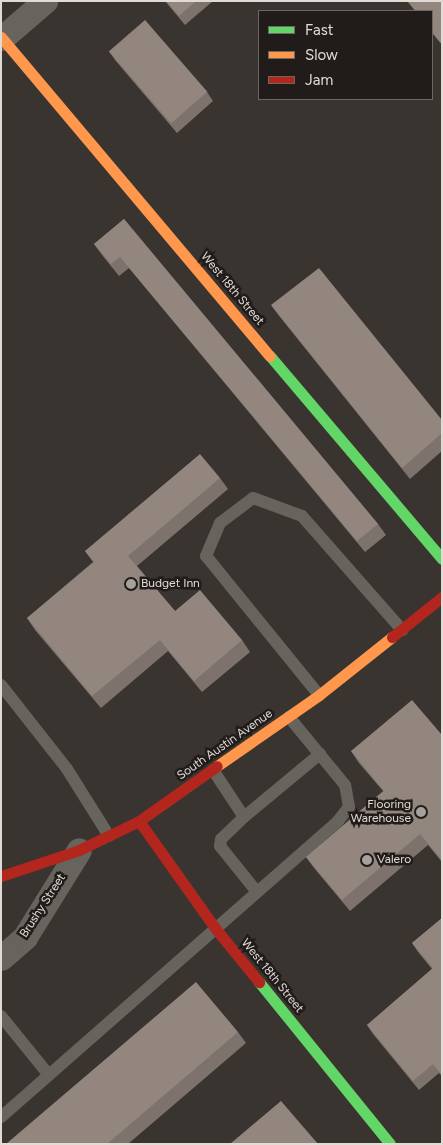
<!DOCTYPE html>
<style>
body{margin:0}
#map{position:relative;width:443px;height:1145px;overflow:hidden;background:#393430;font-family:Figtree,sans-serif}
div>[style]{position:absolute}
.lane>*{height:12px;margin:-6px;padding:0 6px;transform-origin:6px;border-radius:6px;background:#67635d}
.street>*{height:25px;margin:-12.5px;padding:0 12.5px;transform-origin:12.5px;border-radius:12.5px;background:#67635d}
.fast>*{height:11px;margin:-5.5px;padding:0 5.5px;transform-origin:5.5px;border-radius:5.5px;background:#63d668}
.slow>*{height:11px;margin:-5.5px;padding:0 5.5px;transform-origin:5.5px;border-radius:5.5px;background:#ff974d}
.jam>*{height:11px;margin:-5.5px;padding:0 5.5px;transform-origin:5.5px;border-radius:5.5px;background:#b3261e}
.wall>*{inset:0;background:#7e736c}
.building>*{inset:0;background:#92867e;transform-origin:0 0}
.dots>*{width:14px;height:14px;translate:-50% -50%;box-sizing:border-box;border:2px solid #211c19;border-radius:50%}
span{translate:-50% -50%;white-space:nowrap;text-align:center;line-height:1.15;-webkit-text-stroke:5px #211c19;paint-order:stroke}
.street-label{font-size:12px;color:#e1dbd6}
.poi-label{font-size:12px;color:#e1dbd6}
.left{translate:0 -50%;text-align:left}
.right{translate:-100% -50%;text-align:right}
.frame{position:absolute;inset:0;border:2px solid #e1dbd6;pointer-events:none}
.legend{position:absolute;left:258px;top:10px;width:175px;height:90px;box-sizing:border-box;background:#211c19;border:1px solid #6e6865;margin:0;padding:6px 9px;list-style:none;font-size:15px;color:#e1dbd6}
.legend li{display:flex;align-items:center;gap:10px;height:25px}
.legend b{width:25px;border:1px solid #6e6865}
</style>
<div id="map">
<div class="lane">
<div style="left:1px;top:685px;width:107px;rotate:51.8deg"></div>
<div style="left:67px;top:769px;width:79px;rotate:57.9deg"></div>
<div style="left:319px;top:695px;width:179px;rotate:-129.1deg"></div>
<div style="left:206px;top:556px;width:36px;rotate:-67deg"></div>
<div style="left:220px;top:523px;width:41px;rotate:-37.1deg"></div>
<div style="left:253px;top:498px;width:52px;rotate:20.2deg"></div>
<div style="left:302px;top:516px;width:152px;rotate:48.7deg"></div>
<div style="left:213px;top:770px;width:56px;rotate:56.6deg"></div>
<div style="left:244px;top:817px;width:99px;rotate:-39.7deg"></div>
<div style="left:244px;top:817px;width:32px;rotate:136deg"></div>
<div style="left:221px;top:839px;width:7px;rotate:98deg"></div>
<div style="left:220px;top:846px;width:59px;rotate:51.2deg"></div>
<div style="left:1px;top:1016px;width:76px;rotate:50.9deg"></div>
<div style="left:49px;top:1075px;width:64px;rotate:138.8deg"></div>
<div style="left:49px;top:1075px;width:385px;rotate:-41.3deg"></div>
<div style="left:338px;top:821px;width:18px;rotate:-52deg"></div>
<div style="left:349px;top:807px;width:22px;rotate:-100deg"></div>
<div style="left:345px;top:785px;width:88px;rotate:-129.5deg"></div>
</div>
<div class="street">
<div style="left:2px;top:38px;width:57px;rotate:-40.7deg"></div>
<div style="left:1px;top:958px;width:32px;rotate:-41deg"></div>
<div style="left:25px;top:937px;width:102px;rotate:-58.2deg"></div>
</div>
<div class="fast">
<div style="left:270px;top:356px;width:266px;rotate:49.7deg"></div>
<div style="left:259px;top:982px;width:208px;rotate:51deg"></div>
</div>
<div class="slow">
<div style="left:1px;top:37px;width:417px;rotate:49.9deg"></div>
<div style="left:217px;top:766px;width:124px;rotate:-34.8deg"></div>
<div style="left:319px;top:695px;width:93px;rotate:-38.5deg"></div>
</div>
<div class="jam">
<div style="left:392px;top:637px;width:64px;rotate:-38.7deg"></div>
<div style="left:139px;top:821px;width:131px;rotate:54.6deg"></div>
<div style="left:215px;top:928px;width:70px;rotate:50.8deg"></div>
<div style="left:1px;top:876px;width:82px;rotate:-18.4deg"></div>
<div style="left:79px;top:850px;width:67px;rotate:-25.8deg"></div>
<div style="left:139px;top:821px;width:95px;rotate:-35.2deg"></div>
</div>
<div class="wall">
<div style="clip-path:polygon(165px 1px,213px 1px,185px 25px)"></div>
<div style="clip-path:polygon(407px 1px,442px 1px,442px 45px,432px 33px,432px 11px,415px 11px)"></div>
<div style="clip-path:polygon(109px 51px,207px 92px,213px 101px,177px 133px,115px 60px)"></div>
<div style="clip-path:polygon(124px 219px,378px 524px,386px 535px,365px 552px,129px 268px,119px 276px,102px 255px,94px 244px)"></div>
<div style="clip-path:polygon(271px 305px,442px 420px,442px 451px,410px 479px,280px 317px)"></div>
<div style="clip-path:polygon(220px 478px,228px 489px,137px 566px,175px 611px,242px 640px,250px 652px,202px 692px,168px 651px,101px 708px,35px 630px,27px 618px,93px 562px,85px 551px)"></div>
<div style="clip-path:polygon(442px 735px,442px 862px,428px 845px,350px 911px,314px 868px,306px 857px,383px 791px,359px 763px,351px 751px)"></div>
<div style="clip-path:polygon(442px 918px,442px 1076px,439px 1073px,419px 1090px,373px 1034px,367px 1025px,432px 969px,418px 952px,412px 943px)"></div>
<div style="clip-path:polygon(238px 1032px,246px 1043px,128px 1144px,6px 1144px)"></div>
</div>
<div class="building">
<div style="clip-path:polygon(166px 1px,196px 1px,179px 16px)"></div>
<div style="clip-path:polygon(408px 1px,442px 1px,442px 44px,432px 32px,432px 11px,416px 11px)"></div>
<div style="left:145px;top:20px;width:95px;height:48px;rotate:49deg"></div>
<div style="clip-path:polygon(124px 219px,378px 524px,357px 541px,120px 257px,111px 264px,94px 244px)"></div>
<div style="clip-path:polygon(319px 268px,442px 420px,442px 433px,402px 468px,271px 305px)"></div>
<div style="clip-path:polygon(200px 454px,220px 478px,128px 556px,175px 611px,200px 590px,242px 640px,194px 681px,160px 640px,92px 696px,27px 618px,94px 562px,85px 551px)"></div>
<div style="clip-path:polygon(412px 700px,442px 735px,442px 860px,420px 834px,342px 900px,306px 857px,384px 791px,351px 751px)"></div>
<div style="clip-path:polygon(442px 918px,442px 1075px,433px 1064px,413px 1081px,367px 1025px,433px 968px,412px 943px)"></div>
<div style="clip-path:polygon(196px 982px,238px 1032px,107px 1144px,6px 1144px)"></div>
<div style="clip-path:polygon(281px 1101px,318px 1144px,230px 1144px)"></div>
</div>
<div class="dots">
<div style="left:131px;top:584px;background:#a6a19c"></div>
<div style="left:421px;top:812px;background:#a6a19c"></div>
<div style="left:367px;top:860px;background:#a6a19c"></div>
</div>
<div class="street-label">
<span style="left:232px;top:289px;rotate:50deg">West 18th Street</span>
<span style="left:225px;top:745px;rotate:-35deg">South Austin Avenue</span>
<span style="left:43px;top:906px;rotate:-57deg">Brushy Street</span>
<span style="left:272px;top:976px;rotate:51deg">West 18th Street</span>
</div>
<div class="poi-label">
<span class="left" style="left:141px;top:584px">Budget Inn</span>
<span class="right" style="left:411px;top:812px">Flooring<br>Warehouse</span>
<span class="left" style="left:377px;top:860px">Valero</span>
</div>
<div class="frame"></div>
<ul class="legend">
<li><b style="height:6px;background:#63d668"></b>Fast</li>
<li><b style="height:6px;background:#ff974d"></b>Slow</li>
<li><b style="height:6px;background:#b3261e"></b>Jam</li>
</ul>
</div>
